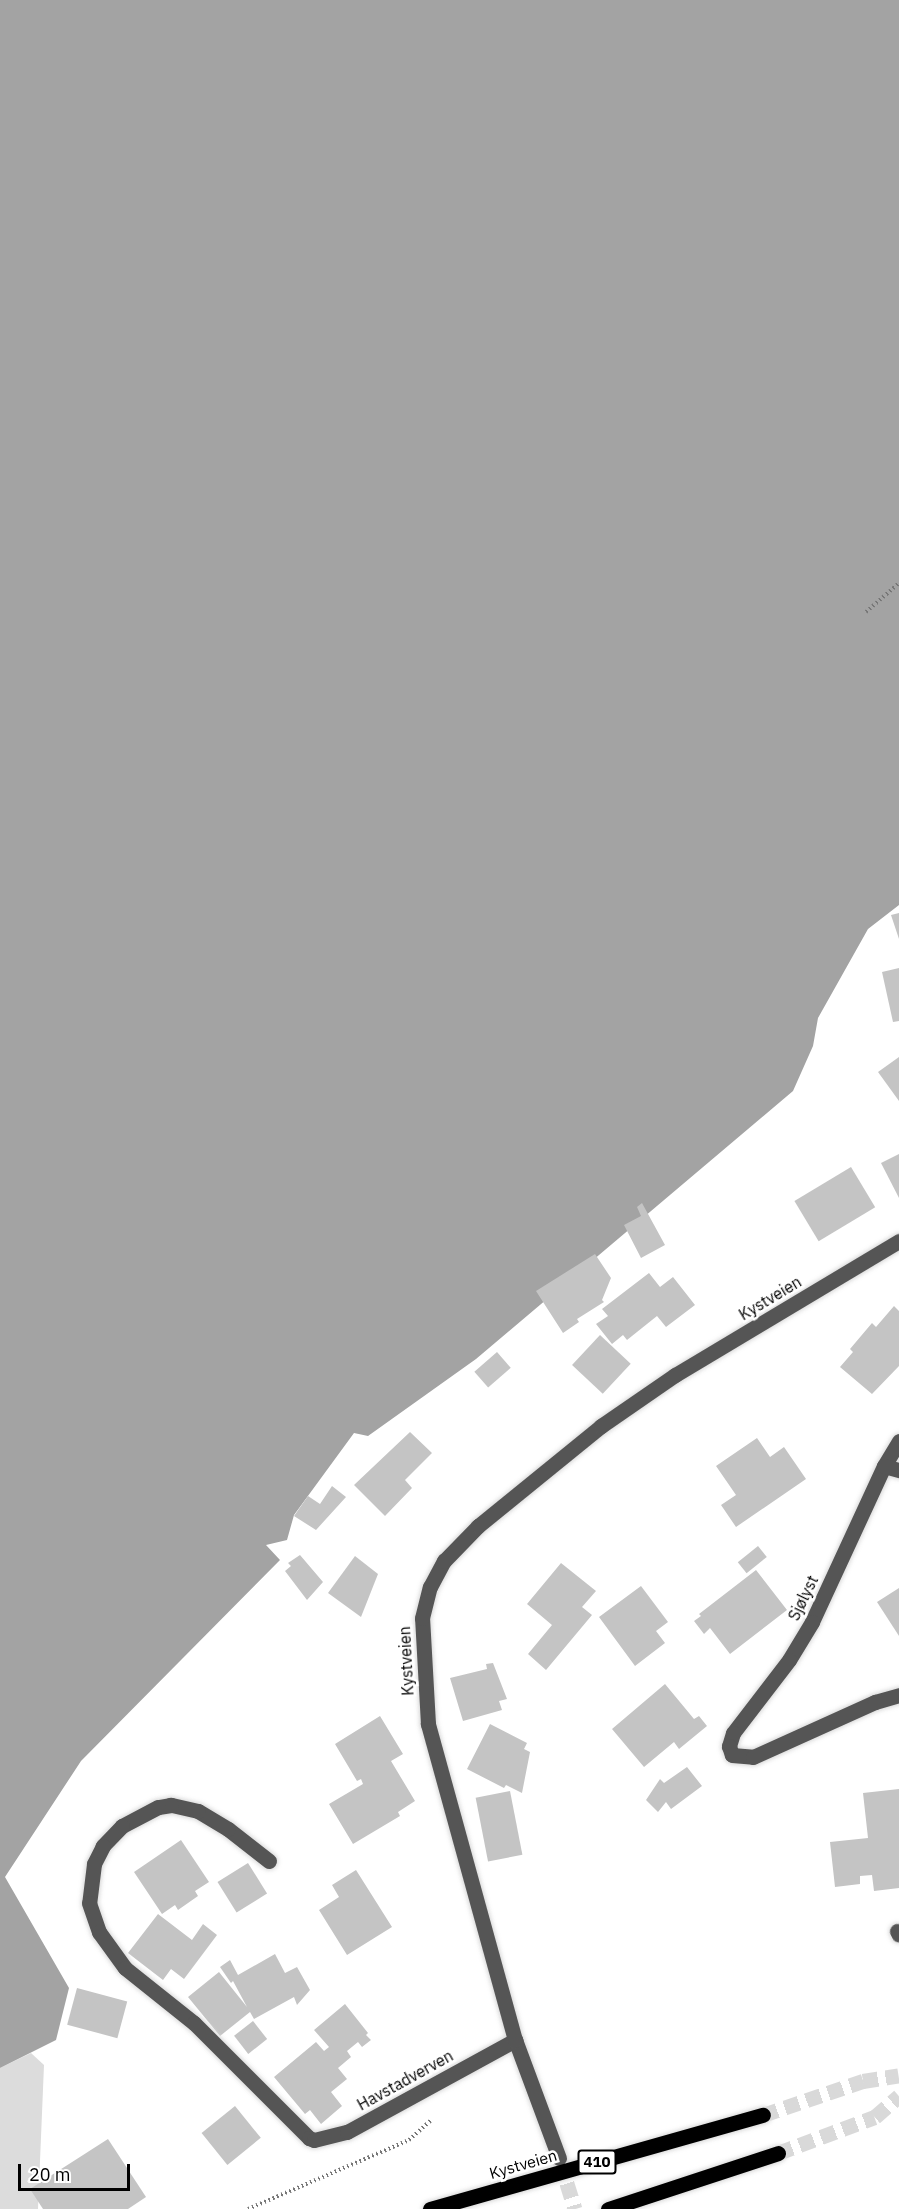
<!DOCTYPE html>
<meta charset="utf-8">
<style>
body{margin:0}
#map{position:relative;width:899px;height:2209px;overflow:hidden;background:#fff;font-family:"IBM Plex Sans",sans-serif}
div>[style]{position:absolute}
.green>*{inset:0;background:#dcdcdc}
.water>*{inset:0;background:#a3a3a3}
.building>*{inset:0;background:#c4c4c4;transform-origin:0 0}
.minor-tunnel>*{height:15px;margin-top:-7.5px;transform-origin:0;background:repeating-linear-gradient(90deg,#d9d9d9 0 15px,transparent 0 23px)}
.major-tunnel>*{height:15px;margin-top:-7.5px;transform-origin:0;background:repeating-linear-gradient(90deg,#d9d9d9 0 15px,transparent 0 23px)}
.path>*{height:4px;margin-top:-2px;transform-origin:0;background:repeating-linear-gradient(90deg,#777 0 1.5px,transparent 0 4.5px)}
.roads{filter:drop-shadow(0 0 2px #dbdbdb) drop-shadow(0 0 2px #dbdbdb)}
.minor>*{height:15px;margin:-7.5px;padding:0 7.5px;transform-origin:7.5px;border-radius:7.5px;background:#555}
.major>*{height:15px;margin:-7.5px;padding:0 7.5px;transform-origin:7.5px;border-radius:7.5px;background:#000}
span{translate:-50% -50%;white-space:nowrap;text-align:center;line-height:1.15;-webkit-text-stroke:5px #fff;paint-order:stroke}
.shield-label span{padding:2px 4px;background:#fff;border:2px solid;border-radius:4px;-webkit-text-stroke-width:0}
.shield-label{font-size:15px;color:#000;font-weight:700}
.street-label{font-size:16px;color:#000}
.scale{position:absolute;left:18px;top:2164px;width:112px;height:27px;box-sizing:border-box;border:3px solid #000;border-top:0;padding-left:8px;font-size:18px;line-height:21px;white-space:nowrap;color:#000;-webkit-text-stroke:4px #fff;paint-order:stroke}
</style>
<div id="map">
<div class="green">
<div style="clip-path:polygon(31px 2053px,44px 2065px,38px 2209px,0 2209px,0 2068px)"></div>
</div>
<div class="water">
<div style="clip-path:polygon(0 0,899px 0,899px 905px,868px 929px,818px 1018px,813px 1046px,793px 1091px,476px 1359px,368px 1436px,354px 1433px,294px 1515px,287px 1540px,266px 1545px,280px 1560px,81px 1761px,5px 1877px,69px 1988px,56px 2040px,0 2068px)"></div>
</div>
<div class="building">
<div style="clip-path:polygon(899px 913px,899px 939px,891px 915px)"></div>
<div style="clip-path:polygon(899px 968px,899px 1021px,893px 1022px,882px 972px)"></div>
<div style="clip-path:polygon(899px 1057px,899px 1101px,878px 1072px)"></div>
<div style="clip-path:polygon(899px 1154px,899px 1198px,881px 1163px)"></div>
<div style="left:851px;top:1167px;width:47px;height:66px;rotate:59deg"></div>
<div style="clip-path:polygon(642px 1203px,665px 1245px,641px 1258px,624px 1225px,641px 1216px,637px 1207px)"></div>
<div style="clip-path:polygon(595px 1254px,611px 1278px,602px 1300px,604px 1302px,577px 1319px,579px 1322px,563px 1333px,536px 1291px)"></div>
<div style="clip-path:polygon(649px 1273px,660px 1287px,673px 1277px,695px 1305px,666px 1327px,657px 1316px,627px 1340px,623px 1335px,612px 1344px,596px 1324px,608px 1316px,602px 1309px)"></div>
<div style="clip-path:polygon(894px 1306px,899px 1311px,899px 1366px,872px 1394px,840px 1367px,853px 1352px,850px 1349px,872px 1323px,876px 1327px)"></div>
<div style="left:600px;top:1335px;width:42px;height:41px;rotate:43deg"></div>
<div style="left:497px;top:1352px;width:21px;height:30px;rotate:49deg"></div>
<div style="clip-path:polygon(410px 1432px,432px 1453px,405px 1480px,412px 1488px,385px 1516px,354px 1485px)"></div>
<div style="clip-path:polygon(757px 1438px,770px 1457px,784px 1447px,806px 1479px,736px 1527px,721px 1505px,736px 1495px,716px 1466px)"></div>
<div style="clip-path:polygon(332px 1486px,346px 1497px,316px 1530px,294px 1516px,308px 1496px,320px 1504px)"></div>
<div style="left:758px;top:1546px;width:14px;height:26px;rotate:51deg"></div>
<div style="clip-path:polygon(300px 1555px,323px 1582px,307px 1600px,285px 1571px,291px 1566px,288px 1563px)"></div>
<div style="clip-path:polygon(355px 1556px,378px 1574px,361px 1617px,328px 1593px)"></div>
<div style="clip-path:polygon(561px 1563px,596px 1591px,582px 1607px,592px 1615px,546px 1670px,528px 1654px,552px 1625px,527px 1604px)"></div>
<div style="clip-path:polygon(756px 1570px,787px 1610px,730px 1654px,710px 1628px,704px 1634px,694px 1621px,701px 1616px,699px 1614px)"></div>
<div style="clip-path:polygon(641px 1586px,668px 1622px,656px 1631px,665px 1643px,635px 1666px,599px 1617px)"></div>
<div style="clip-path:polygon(899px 1588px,899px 1636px,877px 1602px)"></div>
<div style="clip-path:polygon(493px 1663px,507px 1699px,499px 1701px,502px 1710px,463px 1721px,450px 1678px,487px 1669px,486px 1664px)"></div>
<div style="clip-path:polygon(665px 1684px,694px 1719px,699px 1716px,707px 1726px,679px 1749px,674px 1742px,644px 1767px,612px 1729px)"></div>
<div style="clip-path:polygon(380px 1716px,403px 1754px,391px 1761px,415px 1801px,398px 1812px,400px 1816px,353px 1844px,329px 1804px,363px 1784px,361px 1779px,357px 1781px,335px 1744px)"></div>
<div style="clip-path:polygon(490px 1724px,527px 1743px,524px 1749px,530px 1752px,522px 1793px,506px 1785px,504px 1788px,467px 1769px)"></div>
<div style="clip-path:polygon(687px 1767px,702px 1786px,671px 1809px,666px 1802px,658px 1812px,646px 1800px,660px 1779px,664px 1783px)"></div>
<div style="clip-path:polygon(899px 1789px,899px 1888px,874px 1891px,872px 1875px,860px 1876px,860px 1884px,835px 1887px,830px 1842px,868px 1838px,863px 1793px)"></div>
<div style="left:510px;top:1791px;width:65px;height:35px;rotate:79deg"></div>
<div style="clip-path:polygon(181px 1840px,209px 1882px,195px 1891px,198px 1896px,178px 1910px,175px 1905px,162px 1914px,134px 1872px)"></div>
<div style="left:248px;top:1863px;width:36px;height:36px;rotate:58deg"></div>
<div style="clip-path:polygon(356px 1870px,392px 1927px,347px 1955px,319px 1910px,339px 1897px,332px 1885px)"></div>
<div style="clip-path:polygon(158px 1914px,192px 1940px,203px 1924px,217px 1935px,184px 1979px,171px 1969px,163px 1980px,128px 1953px)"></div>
<div style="clip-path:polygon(275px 1954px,285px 1973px,297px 1967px,310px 1990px,297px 2005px,294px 1997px,254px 2019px,250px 2012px,220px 2036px,188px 1997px,219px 1972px,247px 2007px,233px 1981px,231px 1983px,220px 1967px,230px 1960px,238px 1975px)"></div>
<div style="left:77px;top:1988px;width:52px;height:38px;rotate:15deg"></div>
<div style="clip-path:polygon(345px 2004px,368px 2033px,366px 2035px,371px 2040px,362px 2047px,358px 2042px,347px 2051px,351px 2057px,338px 2068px,347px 2079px,331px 2092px,342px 2106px,321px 2124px,310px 2110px,305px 2114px,274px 2077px,316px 2042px,324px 2051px,329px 2047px,314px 2030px)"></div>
<div style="left:253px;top:2021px;width:23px;height:24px;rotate:52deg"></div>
<div style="left:235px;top:2106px;width:41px;height:43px;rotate:51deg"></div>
<div style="clip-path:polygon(108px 2139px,146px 2197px,128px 2209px,43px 2209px,30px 2189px)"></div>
</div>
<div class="minor-tunnel">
<div style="left:560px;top:2161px;width:50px;rotate:72.6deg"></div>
</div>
<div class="major-tunnel">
<div style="left:763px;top:2115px;width:106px;rotate:-18.8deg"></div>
<div style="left:863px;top:2081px;width:36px;rotate:-9deg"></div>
<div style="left:778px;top:2153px;width:103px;rotate:-20.4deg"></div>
<div style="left:875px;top:2117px;width:32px;rotate:-41deg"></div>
</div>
<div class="path">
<div style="left:866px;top:612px;width:44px;rotate:-41.3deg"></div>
<div style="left:248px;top:2209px;width:175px;rotate:-23.2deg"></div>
<div style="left:409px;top:2140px;width:31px;rotate:-42deg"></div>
</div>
<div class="roads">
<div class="minor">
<div style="left:899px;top:1441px;width:29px;rotate:121deg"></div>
<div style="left:884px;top:1466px;width:172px;rotate:114.8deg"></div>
<div style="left:812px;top:1622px;width:44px;rotate:121.2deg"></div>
<div style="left:789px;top:1660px;width:92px;rotate:127.5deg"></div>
<div style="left:733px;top:1733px;width:14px;rotate:107deg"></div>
<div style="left:729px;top:1746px;width:9px;rotate:72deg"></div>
<div style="left:732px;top:1755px;width:21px;rotate:5deg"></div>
<div style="left:753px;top:1757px;width:134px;rotate:-24.3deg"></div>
<div style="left:875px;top:1702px;width:25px;rotate:-16deg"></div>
<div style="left:884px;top:1466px;width:16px;rotate:15deg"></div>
<div style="left:269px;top:1861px;width:52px;rotate:-142deg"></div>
<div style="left:228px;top:1829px;width:35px;rotate:-149deg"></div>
<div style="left:198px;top:1811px;width:28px;rotate:-167deg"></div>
<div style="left:171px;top:1805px;width:13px;rotate:171deg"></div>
<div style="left:158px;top:1807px;width:41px;rotate:152.2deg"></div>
<div style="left:122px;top:1826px;width:28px;rotate:134deg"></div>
<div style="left:103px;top:1846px;width:20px;rotate:117deg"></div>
<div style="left:94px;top:1864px;width:39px;rotate:97deg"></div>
<div style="left:89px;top:1903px;width:31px;rotate:71deg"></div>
<div style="left:99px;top:1932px;width:44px;rotate:54.2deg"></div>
<div style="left:125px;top:1968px;width:88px;rotate:38.6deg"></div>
<div style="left:194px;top:2023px;width:163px;rotate:45deg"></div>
<div style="left:309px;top:2138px;width:5px;rotate:22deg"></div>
<div style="left:314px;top:2140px;width:34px;rotate:-14deg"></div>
<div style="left:347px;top:2132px;width:192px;rotate:-28.7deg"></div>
<div style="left:897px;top:1931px;width:4px;rotate:63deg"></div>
<div style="left:559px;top:2158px;width:126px;rotate:-110.4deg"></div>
<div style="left:515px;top:2040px;width:328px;rotate:-105.4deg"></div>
<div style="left:428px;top:1724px;width:106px;rotate:-93.2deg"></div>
<div style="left:422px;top:1618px;width:32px;rotate:-76deg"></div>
<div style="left:430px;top:1587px;width:30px;rotate:-62deg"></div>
<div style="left:444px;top:1561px;width:49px;rotate:-45.8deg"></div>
<div style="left:478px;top:1526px;width:159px;rotate:-39.1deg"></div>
<div style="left:601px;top:1426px;width:90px;rotate:-34.6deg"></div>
<div style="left:675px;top:1375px;width:261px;rotate:-30.9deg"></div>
</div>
<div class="major">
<div style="left:430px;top:2209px;width:346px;rotate:-15.8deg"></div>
<div style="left:608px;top:2209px;width:179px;rotate:-18.2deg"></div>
</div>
</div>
<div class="shield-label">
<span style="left:597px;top:2162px">410</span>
</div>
<div class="street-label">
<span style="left:770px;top:1298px;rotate:-31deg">Kystveien</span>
<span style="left:803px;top:1598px;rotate:-64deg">Sjølyst</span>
<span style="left:406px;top:1661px;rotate:-93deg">Kystveien</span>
<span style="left:405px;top:2080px;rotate:-29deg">Havstadverven</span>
<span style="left:523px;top:2164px;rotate:-16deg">Kystveien</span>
</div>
<div class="scale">20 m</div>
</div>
